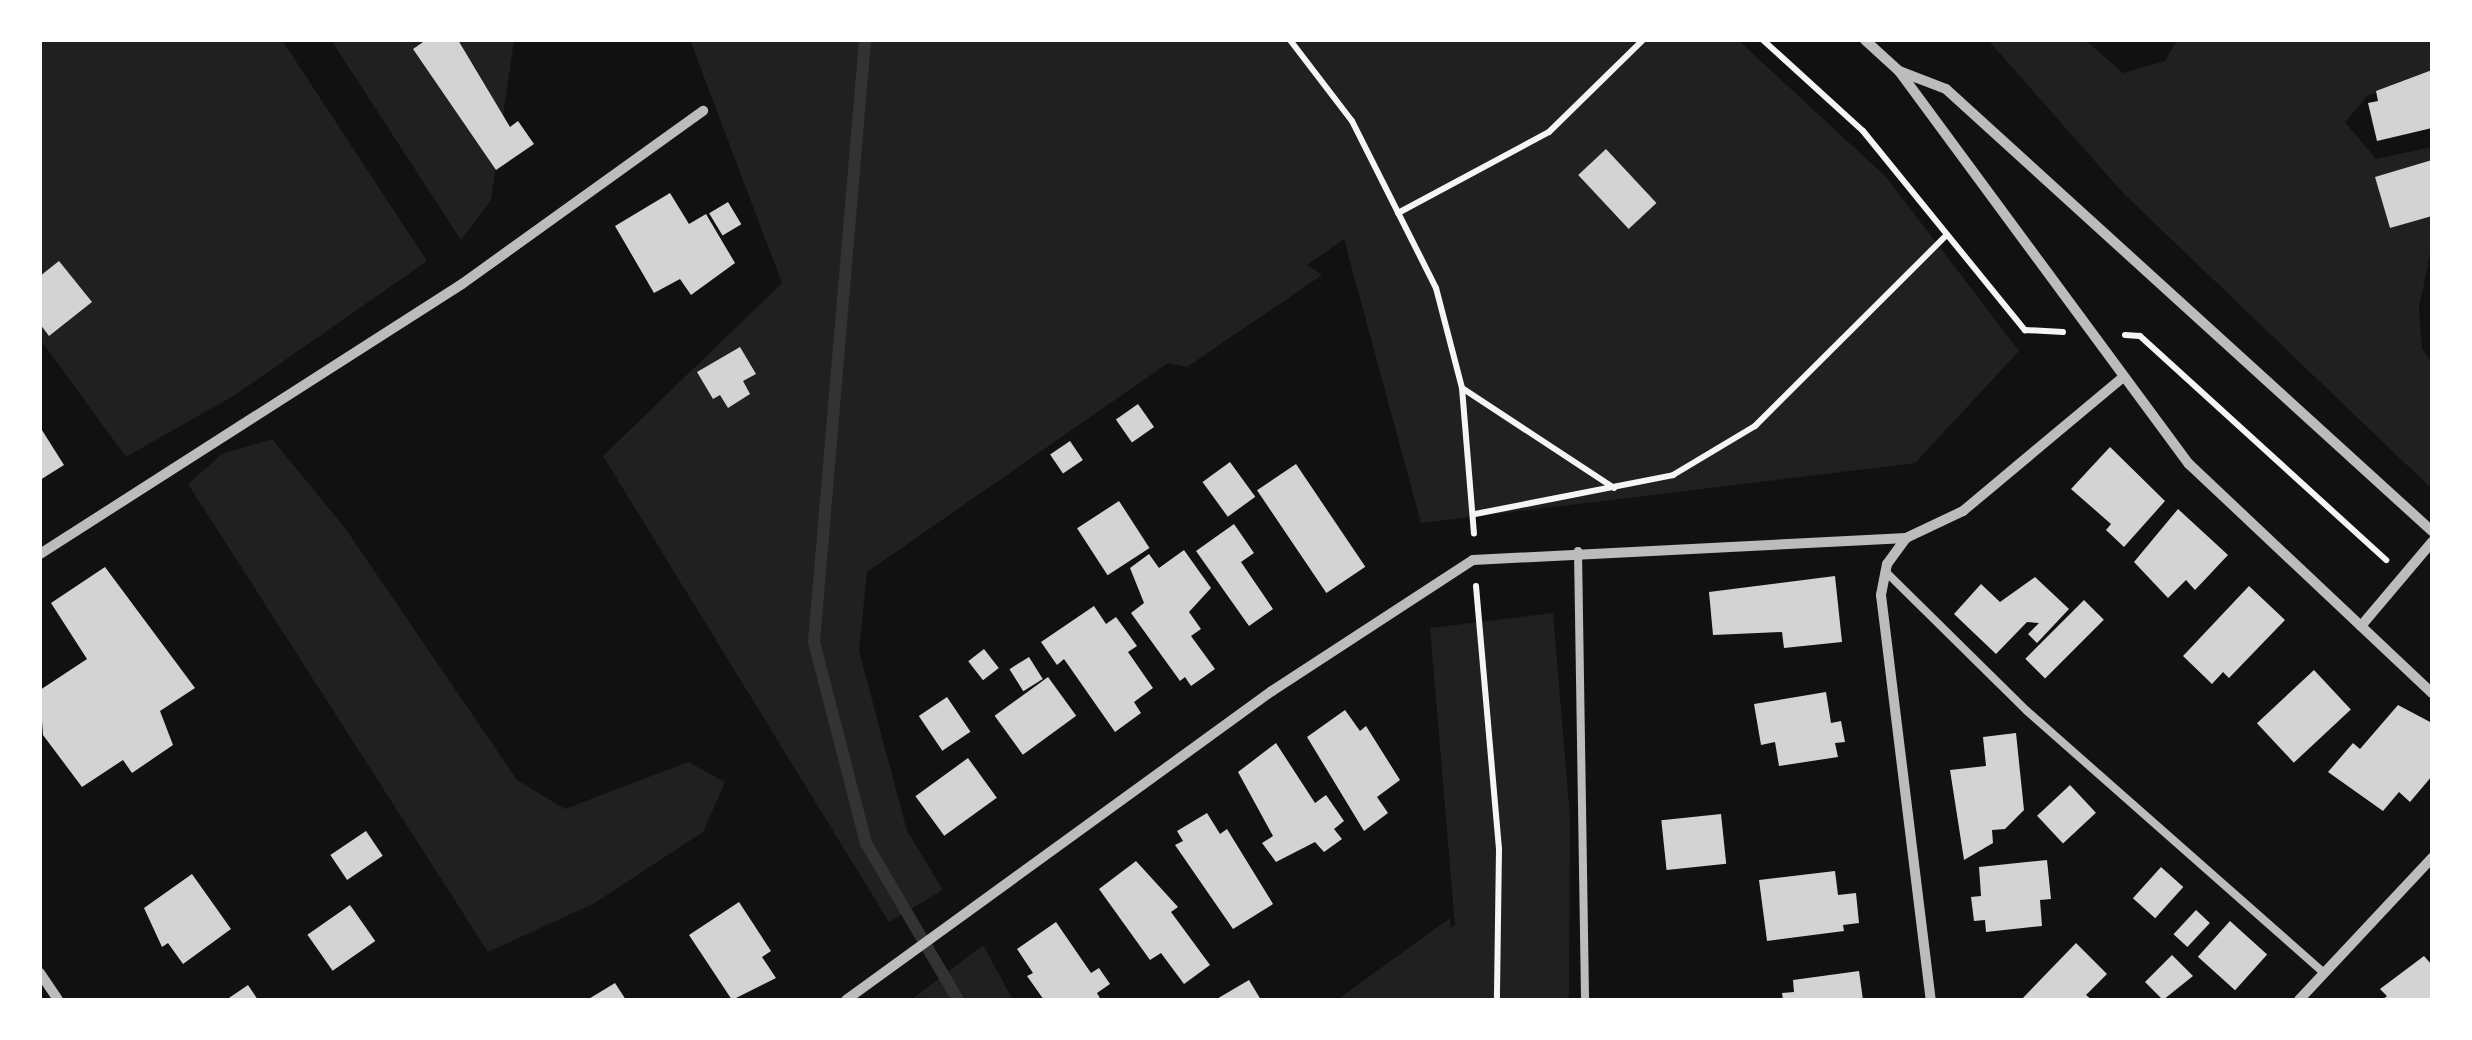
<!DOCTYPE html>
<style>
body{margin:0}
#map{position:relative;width:2472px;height:1040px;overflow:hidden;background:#111;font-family:"Alegreya Sans",sans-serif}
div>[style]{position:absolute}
.green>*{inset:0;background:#202020}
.stream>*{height:12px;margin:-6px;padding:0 6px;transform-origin:6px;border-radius:6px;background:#333}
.building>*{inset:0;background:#d3d3d3;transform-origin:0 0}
.path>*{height:6px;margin:-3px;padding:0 3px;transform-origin:3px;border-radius:3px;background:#f5f5f5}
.service>*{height:8px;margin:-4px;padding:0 4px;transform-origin:4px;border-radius:4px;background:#bcbcbc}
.minor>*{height:10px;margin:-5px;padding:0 5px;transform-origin:5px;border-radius:5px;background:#bcbcbc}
span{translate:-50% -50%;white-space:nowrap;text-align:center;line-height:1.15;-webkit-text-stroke:10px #fff;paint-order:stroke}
.frame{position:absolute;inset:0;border:42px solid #fff;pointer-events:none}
</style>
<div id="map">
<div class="green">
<div style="clip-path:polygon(40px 40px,282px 40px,427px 261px,235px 395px,126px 457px,40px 339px)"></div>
<div style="clip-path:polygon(331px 40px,514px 40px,491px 200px,461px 240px)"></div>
<div style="clip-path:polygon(690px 40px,1738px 40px,1886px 177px,2019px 351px,1915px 463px,1421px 523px,1344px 239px,1307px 265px,1322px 275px,1187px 367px,1168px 363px,867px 572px,859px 651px,907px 831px,943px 890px,889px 922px,603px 456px,782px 283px)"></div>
<div style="clip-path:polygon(1988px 40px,2085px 40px,2123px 73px,2165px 61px,2177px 40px,2432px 40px,2432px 76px,2367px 96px,2345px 122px,2376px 159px,2432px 147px,2432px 245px,2419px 308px,2422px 348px,2432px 363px,2432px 489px,2123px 193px)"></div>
<div style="clip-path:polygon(272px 439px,345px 528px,517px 780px,565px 809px,688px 762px,725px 782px,703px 832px,593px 904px,488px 952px,188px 484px,222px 454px)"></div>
<div style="clip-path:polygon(1553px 613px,1570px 818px,1569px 1000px,1337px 1000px,1450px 918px,1450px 928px,1455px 925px,1430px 628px)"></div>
<div style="clip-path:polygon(983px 945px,1013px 1000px,911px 1000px)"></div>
</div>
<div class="stream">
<div style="left:865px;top:40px;width:604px;rotate:94.84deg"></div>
<div style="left:814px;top:642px;width:208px;rotate:75.5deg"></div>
<div style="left:866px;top:843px;width:182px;rotate:59.6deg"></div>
</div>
<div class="building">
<div style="clip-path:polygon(426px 40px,458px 40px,510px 127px,518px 121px,534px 144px,496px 170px,413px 49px)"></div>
<div style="clip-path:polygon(2432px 70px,2432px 128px,2377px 141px,2368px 103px,2378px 101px,2376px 91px)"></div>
<div style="left:1606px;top:149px;width:74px;height:38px;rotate:47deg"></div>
<div style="clip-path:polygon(2432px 160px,2432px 216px,2390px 228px,2375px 177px)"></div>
<div style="clip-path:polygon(670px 193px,689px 224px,706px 214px,735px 263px,691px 295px,680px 279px,654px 293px,615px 226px)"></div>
<div style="left:728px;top:202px;width:26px;height:22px;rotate:59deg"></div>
<div style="clip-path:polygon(59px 261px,92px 302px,49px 336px,40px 324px,40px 276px)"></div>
<div style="clip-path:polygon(740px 347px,756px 374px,743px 381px,750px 394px,728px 408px,720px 395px,713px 399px,697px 372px)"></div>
<div style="left:1138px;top:404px;width:28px;height:27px;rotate:55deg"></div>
<div style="clip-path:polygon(40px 427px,64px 465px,40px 480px)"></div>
<div style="left:1070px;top:441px;width:23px;height:24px;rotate:56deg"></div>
<div style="clip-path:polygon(2110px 447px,2165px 501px,2124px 547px,2106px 530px,2111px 524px,2071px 489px)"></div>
<div style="left:1230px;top:462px;width:43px;height:34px;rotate:54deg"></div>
<div style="left:1296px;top:464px;width:124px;height:47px;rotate:56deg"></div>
<div style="left:1119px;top:501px;width:56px;height:50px;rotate:57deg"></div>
<div style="clip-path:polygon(2178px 509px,2228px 555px,2195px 590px,2186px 580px,2168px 598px,2134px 562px)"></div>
<div style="clip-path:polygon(1234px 524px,1254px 553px,1241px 562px,1273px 609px,1249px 626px,1196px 551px)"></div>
<div style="clip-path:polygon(1184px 550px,1211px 588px,1189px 612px,1201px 629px,1191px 636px,1215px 669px,1191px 686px,1185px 677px,1180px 681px,1131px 613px,1144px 603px,1130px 568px,1149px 554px,1159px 568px)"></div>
<div style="clip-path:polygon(105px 567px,195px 688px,160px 711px,173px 745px,132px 773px,123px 760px,82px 787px,43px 735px,40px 690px,87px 659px,51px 603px)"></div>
<div style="clip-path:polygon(1835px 576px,1842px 642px,1784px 648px,1782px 632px,1713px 635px,1709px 592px)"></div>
<div style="clip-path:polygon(2035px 577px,2069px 609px,2037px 643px,2028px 634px,2039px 623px,2027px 622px,1996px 654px,1954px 614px,1981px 584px,2000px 602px)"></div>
<div style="clip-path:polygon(2249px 586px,2285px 620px,2229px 678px,2223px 672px,2212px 684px,2183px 656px)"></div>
<div style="left:2084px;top:600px;width:28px;height:83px;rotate:45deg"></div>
<div style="clip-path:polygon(1094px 606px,1106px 624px,1116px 617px,1137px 646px,1128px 652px,1153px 688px,1134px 702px,1141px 713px,1115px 732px,1064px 659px,1057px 665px,1041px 642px)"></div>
<div style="left:984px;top:649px;width:24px;height:20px;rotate:52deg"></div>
<div style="left:1029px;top:657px;width:26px;height:23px;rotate:58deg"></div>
<div style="left:2314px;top:670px;width:54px;height:78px;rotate:47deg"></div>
<div style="left:1048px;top:677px;width:48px;height:66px;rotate:54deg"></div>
<div style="clip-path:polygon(1826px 692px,1831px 723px,1841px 721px,1845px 742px,1835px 743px,1838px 757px,1779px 766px,1775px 742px,1761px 745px,1754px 704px)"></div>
<div style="left:947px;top:697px;width:42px;height:34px;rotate:56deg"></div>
<div style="clip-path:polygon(2398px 705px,2432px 723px,2432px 776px,2410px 802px,2399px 792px,2383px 811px,2328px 772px,2353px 743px,2360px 749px)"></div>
<div style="clip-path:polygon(1345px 710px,1360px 731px,1366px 726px,1400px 780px,1377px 797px,1388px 813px,1364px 831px,1307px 737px)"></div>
<div style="clip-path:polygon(2016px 733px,2024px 810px,2005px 829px,1992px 830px,1993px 843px,1964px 860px,1950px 770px,1986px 766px,1983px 737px)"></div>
<div style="clip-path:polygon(1276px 743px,1315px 803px,1326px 795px,1344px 821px,1334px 829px,1342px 839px,1324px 852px,1315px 842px,1276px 862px,1262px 843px,1273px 836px,1238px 772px)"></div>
<div style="left:968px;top:758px;width:49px;height:65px;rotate:54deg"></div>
<div style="left:2070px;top:785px;width:38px;height:45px;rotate:47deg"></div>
<div style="clip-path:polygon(1207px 813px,1220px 834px,1227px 829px,1273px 904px,1233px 929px,1175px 845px,1183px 841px,1177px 831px)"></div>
<div style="left:1721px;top:814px;width:50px;height:60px;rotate:84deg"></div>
<div style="left:366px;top:831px;width:30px;height:43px;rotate:56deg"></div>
<div style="clip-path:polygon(2047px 860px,2051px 899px,2040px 900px,2042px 926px,1986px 932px,1985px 920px,1974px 921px,1971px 897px,1981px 896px,1979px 867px)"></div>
<div style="clip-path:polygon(1136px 861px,1178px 907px,1171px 912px,1210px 965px,1184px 984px,1161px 953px,1150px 960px,1099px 889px)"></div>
<div style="left:2161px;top:867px;width:30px;height:42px;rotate:42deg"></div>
<div style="clip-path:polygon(1835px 871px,1838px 895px,1856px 893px,1859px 923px,1843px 925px,1844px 931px,1767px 941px,1759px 880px)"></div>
<div style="clip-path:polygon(192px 874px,231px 929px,183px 964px,168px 943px,162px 947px,144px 908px)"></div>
<div style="clip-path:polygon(739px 902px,771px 951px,762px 957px,776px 978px,732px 1000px,689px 935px)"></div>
<div style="left:350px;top:905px;width:44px;height:52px;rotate:55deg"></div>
<div style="left:2196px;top:910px;width:19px;height:33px;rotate:43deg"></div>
<div style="left:2230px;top:921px;width:50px;height:48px;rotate:42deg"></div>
<div style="clip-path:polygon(1056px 922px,1091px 973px,1099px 968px,1110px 984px,1097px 993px,1101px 1000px,1044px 1000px,1027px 976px,1033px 973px,1017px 949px)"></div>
<div style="clip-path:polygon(2076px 943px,2107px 974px,2086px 995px,2092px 1000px,2021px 1000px)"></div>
<div style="clip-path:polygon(2172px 955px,2193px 976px,2163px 1000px,2145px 982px)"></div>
<div style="clip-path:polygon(2424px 956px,2432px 965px,2432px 1000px,2382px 1000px,2387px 996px,2380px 989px)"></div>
<div style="clip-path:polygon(1859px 971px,1863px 1000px,1783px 1000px,1782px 993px,1794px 992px,1793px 980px)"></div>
<div style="clip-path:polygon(1249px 980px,1261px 1000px,1215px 1000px)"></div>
<div style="clip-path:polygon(615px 983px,626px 1000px,587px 1000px)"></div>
<div style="clip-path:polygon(248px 985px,258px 1000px,226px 1000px)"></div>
</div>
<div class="path">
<div style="left:1290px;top:40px;width:102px;rotate:52.6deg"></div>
<div style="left:1352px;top:121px;width:187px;rotate:63.3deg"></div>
<div style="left:1436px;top:288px;width:103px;rotate:75.4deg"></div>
<div style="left:1462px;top:388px;width:146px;rotate:85.3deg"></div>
<div style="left:1763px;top:40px;width:135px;rotate:42.3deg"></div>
<div style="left:1863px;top:131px;width:257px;rotate:50.9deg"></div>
<div style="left:2025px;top:330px;width:38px;rotate:3deg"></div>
<div style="left:1398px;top:213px;width:171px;rotate:-28.2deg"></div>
<div style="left:1549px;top:132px;width:132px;rotate:-44.4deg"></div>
<div style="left:2125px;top:335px;width:15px;rotate:4deg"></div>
<div style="left:2140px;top:336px;width:333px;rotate:42.3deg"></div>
<div style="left:1462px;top:388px;width:182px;rotate:33.3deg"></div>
<div style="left:1475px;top:514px;width:202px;rotate:-11.1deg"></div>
<div style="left:1673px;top:475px;width:96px;rotate:-30.9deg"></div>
<div style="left:1755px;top:426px;width:271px;rotate:-44.9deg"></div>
<div style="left:1476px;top:586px;width:264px;rotate:85deg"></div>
<div style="left:1499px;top:849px;width:151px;rotate:90.8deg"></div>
</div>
<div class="service">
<div style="left:1578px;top:551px;width:449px;rotate:89.1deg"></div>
<div style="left:1885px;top:571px;width:199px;rotate:44.6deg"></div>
<div style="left:2027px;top:711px;width:396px;rotate:41.4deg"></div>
</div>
<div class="minor">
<div style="left:1865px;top:40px;width:46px;rotate:42.4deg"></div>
<div style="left:1899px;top:71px;width:50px;rotate:21deg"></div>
<div style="left:1946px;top:89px;width:657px;rotate:42.29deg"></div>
<div style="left:1899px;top:71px;width:488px;rotate:53.6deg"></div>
<div style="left:2189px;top:464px;width:334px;rotate:43.3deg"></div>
<div style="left:1906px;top:538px;width:32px;rotate:126deg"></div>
<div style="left:1887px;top:564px;width:32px;rotate:101deg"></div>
<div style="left:1881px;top:595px;width:408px;rotate:83deg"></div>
<div style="left:40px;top:554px;width:501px;rotate:-32.61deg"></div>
<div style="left:462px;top:284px;width:297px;rotate:-35.7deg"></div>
<div style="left:2361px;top:626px;width:110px;rotate:-49.8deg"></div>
<div style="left:40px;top:973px;width:32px;rotate:56deg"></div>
<div style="left:846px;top:1000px;width:526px;rotate:-35.96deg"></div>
<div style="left:1272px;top:691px;width:240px;rotate:-33.1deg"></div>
<div style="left:1473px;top:560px;width:434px;rotate:-2.9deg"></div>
<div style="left:1906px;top:538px;width:63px;rotate:-25.3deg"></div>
<div style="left:1963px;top:511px;width:207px;rotate:-39.9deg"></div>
<div style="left:2299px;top:1000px;width:195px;rotate:-46.9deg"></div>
</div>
<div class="frame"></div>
</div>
